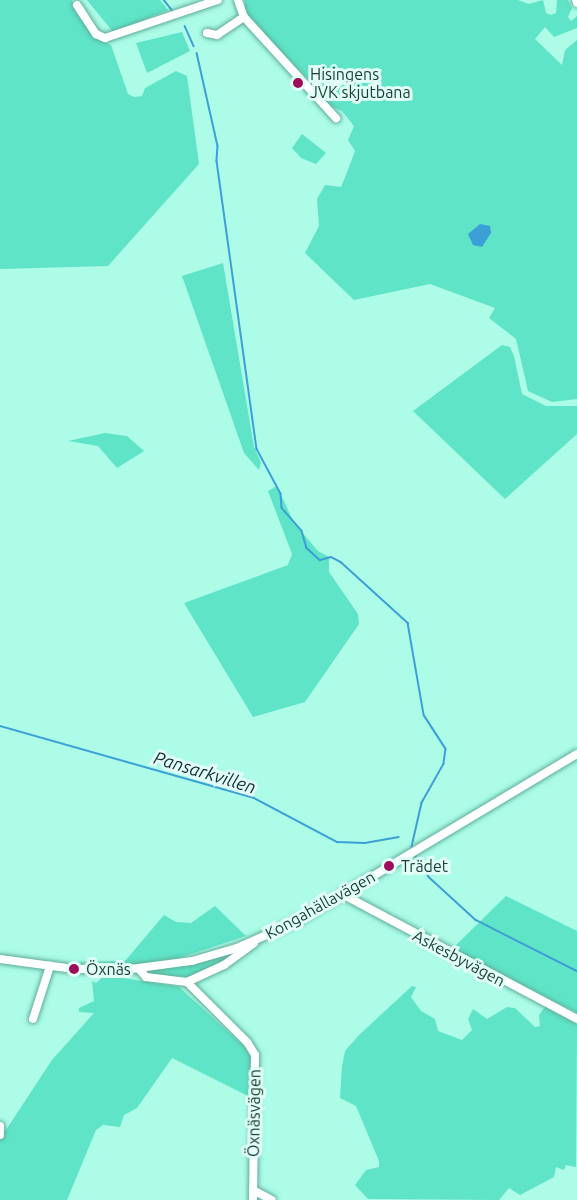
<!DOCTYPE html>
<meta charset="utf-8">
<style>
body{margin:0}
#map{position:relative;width:577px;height:1200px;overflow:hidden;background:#acfce7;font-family:Ubuntu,sans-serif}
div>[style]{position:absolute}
.green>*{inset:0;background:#5fe4c7}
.water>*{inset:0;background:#3ba0d6}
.stream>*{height:1.5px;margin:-0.75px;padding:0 0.75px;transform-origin:0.75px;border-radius:0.75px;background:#3ba0d6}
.roads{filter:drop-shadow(0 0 2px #5fad9a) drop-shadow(0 0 2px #5fad9a)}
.minor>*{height:8px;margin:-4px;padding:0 4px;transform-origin:4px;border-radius:4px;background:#fff}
.dots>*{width:16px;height:16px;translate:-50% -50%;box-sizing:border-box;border:3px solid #e0fef5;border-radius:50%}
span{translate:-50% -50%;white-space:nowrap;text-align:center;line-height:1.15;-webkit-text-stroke:6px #e0fef5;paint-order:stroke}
.poi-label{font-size:16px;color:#1a3b33}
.left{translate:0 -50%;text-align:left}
.street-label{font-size:16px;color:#1a3b33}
.water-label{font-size:18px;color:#162c39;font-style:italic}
</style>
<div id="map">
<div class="green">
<div style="clip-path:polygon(0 0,72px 0,76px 13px,98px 40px,111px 45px,128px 94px,134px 97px,142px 96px,145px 88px,176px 71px,187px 76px,199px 164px,108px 266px,0 269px)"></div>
<div style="clip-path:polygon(87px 0,160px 0,168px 10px,113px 32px)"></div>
<div style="clip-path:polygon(245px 0,518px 0,529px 4px,543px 0,546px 13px,551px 15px,556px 13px,557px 0,568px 0,572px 8px,568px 17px,571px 21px,577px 16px,577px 28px,554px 37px,545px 27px,535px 39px,562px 65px,565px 50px,577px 40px,577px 399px,552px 402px,528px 391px,516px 339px,489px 318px,495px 308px,430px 284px,354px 300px,305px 253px,319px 226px,317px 199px,325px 185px,341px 187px,346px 175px,355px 151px,348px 140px,354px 126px,342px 111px,325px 104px,307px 78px,245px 14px)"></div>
<div style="clip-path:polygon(182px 32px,190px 51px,147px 73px,136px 43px)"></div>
<div style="clip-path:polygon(302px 134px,326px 153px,316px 164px,301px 158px,292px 148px)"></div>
<div style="clip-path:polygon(223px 263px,254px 447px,261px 462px,259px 470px,244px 453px,182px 276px)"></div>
<div style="clip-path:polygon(502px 345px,510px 347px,514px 356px,522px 394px,546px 406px,577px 406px,577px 434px,505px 499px,413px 411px)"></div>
<div style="clip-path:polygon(105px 433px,127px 436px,144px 451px,117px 468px,98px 446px,68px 441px)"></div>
<div style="clip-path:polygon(277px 486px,294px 523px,318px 551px,329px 557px,329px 572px,358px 614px,359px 624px,305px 702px,253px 717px,184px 603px,288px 565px,292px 554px,268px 491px)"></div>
<div style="clip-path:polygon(506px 896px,577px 931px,577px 1013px,452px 949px)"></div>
<div style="clip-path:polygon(215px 906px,246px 936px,179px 958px,131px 965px,71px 962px,125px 961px,164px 915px,176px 922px,191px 923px)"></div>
<div style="clip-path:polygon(246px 950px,192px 977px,149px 976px,144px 971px,193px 964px)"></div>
<div style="clip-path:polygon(105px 975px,179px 987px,246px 1048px,251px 1058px,248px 1096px,172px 1058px,137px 1108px,124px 1115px,120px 1127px,103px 1125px,96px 1130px,67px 1200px,0 1200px,0 1139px,52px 1060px,94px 1013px,79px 1012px,79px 1008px,94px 1001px,92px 981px,96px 983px)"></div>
<div style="clip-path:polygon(412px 986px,416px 987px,411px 997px,421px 1011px,435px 1019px,438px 1031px,462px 1040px,472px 1030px,468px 1019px,473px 1009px,487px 1019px,507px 1007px,515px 1008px,535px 1027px,540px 1026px,539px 1015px,545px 1007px,577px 1024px,576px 1167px,566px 1165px,564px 1170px,556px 1167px,554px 1177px,520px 1195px,509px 1188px,499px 1200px,368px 1199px,355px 1185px,366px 1170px,379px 1167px,379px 1161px,356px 1106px,340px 1098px,342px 1067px,345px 1051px,359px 1035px)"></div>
</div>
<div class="water">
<div style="clip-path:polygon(480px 224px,490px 226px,491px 233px,482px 247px,473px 245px,468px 234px)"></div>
</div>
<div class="stream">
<div style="left:164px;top:0;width:13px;rotate:51deg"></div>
<div style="left:185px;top:26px;width:22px;rotate:66deg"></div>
<div style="left:197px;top:53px;width:95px;rotate:77.3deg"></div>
<div style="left:218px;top:146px;width:15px;rotate:94deg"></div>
<div style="left:217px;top:161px;width:291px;rotate:82.1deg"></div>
<div style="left:257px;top:449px;width:51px;rotate:61.9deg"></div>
<div style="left:281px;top:494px;width:14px;rotate:86deg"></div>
<div style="left:282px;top:508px;width:30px;rotate:49deg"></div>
<div style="left:302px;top:531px;width:18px;rotate:74deg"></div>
<div style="left:307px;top:548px;width:18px;rotate:43deg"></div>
<div style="left:320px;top:560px;width:11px;rotate:-15deg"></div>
<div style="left:331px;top:557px;width:11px;rotate:27deg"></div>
<div style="left:341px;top:562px;width:91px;rotate:42.3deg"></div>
<div style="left:408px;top:623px;width:93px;rotate:80.1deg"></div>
<div style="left:424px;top:715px;width:40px;rotate:57.1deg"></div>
<div style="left:446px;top:749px;width:15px;rotate:98deg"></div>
<div style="left:444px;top:764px;width:45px;rotate:119.4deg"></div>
<div style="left:422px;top:803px;width:45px;rotate:102.8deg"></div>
<div style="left:0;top:726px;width:264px;rotate:15.8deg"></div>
<div style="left:254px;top:798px;width:94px;rotate:27.9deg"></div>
<div style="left:337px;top:842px;width:28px;rotate:2deg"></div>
<div style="left:365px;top:843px;width:34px;rotate:-10deg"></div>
<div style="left:416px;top:856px;width:25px;rotate:58deg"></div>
<div style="left:429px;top:877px;width:64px;rotate:42.5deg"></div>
<div style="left:476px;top:920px;width:113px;rotate:26.8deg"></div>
</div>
<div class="roads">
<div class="minor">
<div style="left:238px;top:0;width:18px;rotate:71deg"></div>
<div style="left:244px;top:17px;width:137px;rotate:47.7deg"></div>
<div style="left:576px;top:0;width:3px;rotate:72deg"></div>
<div style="left:77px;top:5px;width:35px;rotate:57deg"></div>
<div style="left:96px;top:34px;width:10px;rotate:24deg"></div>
<div style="left:105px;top:38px;width:119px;rotate:-18.6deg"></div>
<div style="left:207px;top:33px;width:10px;rotate:11deg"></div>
<div style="left:217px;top:35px;width:32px;rotate:-34deg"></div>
<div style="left:342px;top:894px;width:266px;rotate:28deg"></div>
<div style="left:0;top:959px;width:75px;rotate:7.7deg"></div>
<div style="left:74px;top:969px;width:57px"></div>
<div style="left:131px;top:969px;width:62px;rotate:-7.5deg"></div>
<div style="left:192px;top:961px;width:47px;rotate:-16.1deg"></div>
<div style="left:237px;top:948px;width:67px;rotate:-23.9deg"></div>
<div style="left:298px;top:921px;width:325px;rotate:-30.9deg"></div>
<div style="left:138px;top:968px;width:12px;rotate:48deg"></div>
<div style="left:146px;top:977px;width:41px;rotate:7deg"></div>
<div style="left:187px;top:982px;width:41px;rotate:-24.7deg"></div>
<div style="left:224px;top:965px;width:37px;rotate:-36deg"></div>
<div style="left:187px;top:982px;width:85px;rotate:45deg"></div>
<div style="left:247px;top:1042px;width:15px;rotate:58deg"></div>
<div style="left:255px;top:1055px;width:145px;rotate:90.8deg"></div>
<div style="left:33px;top:1019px;width:56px;rotate:-72.2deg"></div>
<div style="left:0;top:1126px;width:9px;rotate:90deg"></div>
<div style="left:253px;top:1190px;width:21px;rotate:28deg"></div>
</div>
</div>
<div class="dots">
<div style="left:298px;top:83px;background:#9d0d5a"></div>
<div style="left:389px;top:866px;background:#9d0d5a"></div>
<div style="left:74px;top:969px;background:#9d0d5a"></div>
</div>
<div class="poi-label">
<span class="left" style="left:310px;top:83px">Hisingens<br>JVK skjutbana</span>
<span class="left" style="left:401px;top:866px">Trädet</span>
<span class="left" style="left:86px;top:969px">Öxnäs</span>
</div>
<div class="street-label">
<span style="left:320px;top:905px;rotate:-29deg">Kongahällavägen</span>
<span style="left:459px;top:958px;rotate:28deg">Askesbyvägen</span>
<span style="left:254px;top:1113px;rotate:-89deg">Öxnäsvägen</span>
</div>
<div class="water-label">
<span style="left:205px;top:772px;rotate:17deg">Pansarkvillen</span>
</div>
</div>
